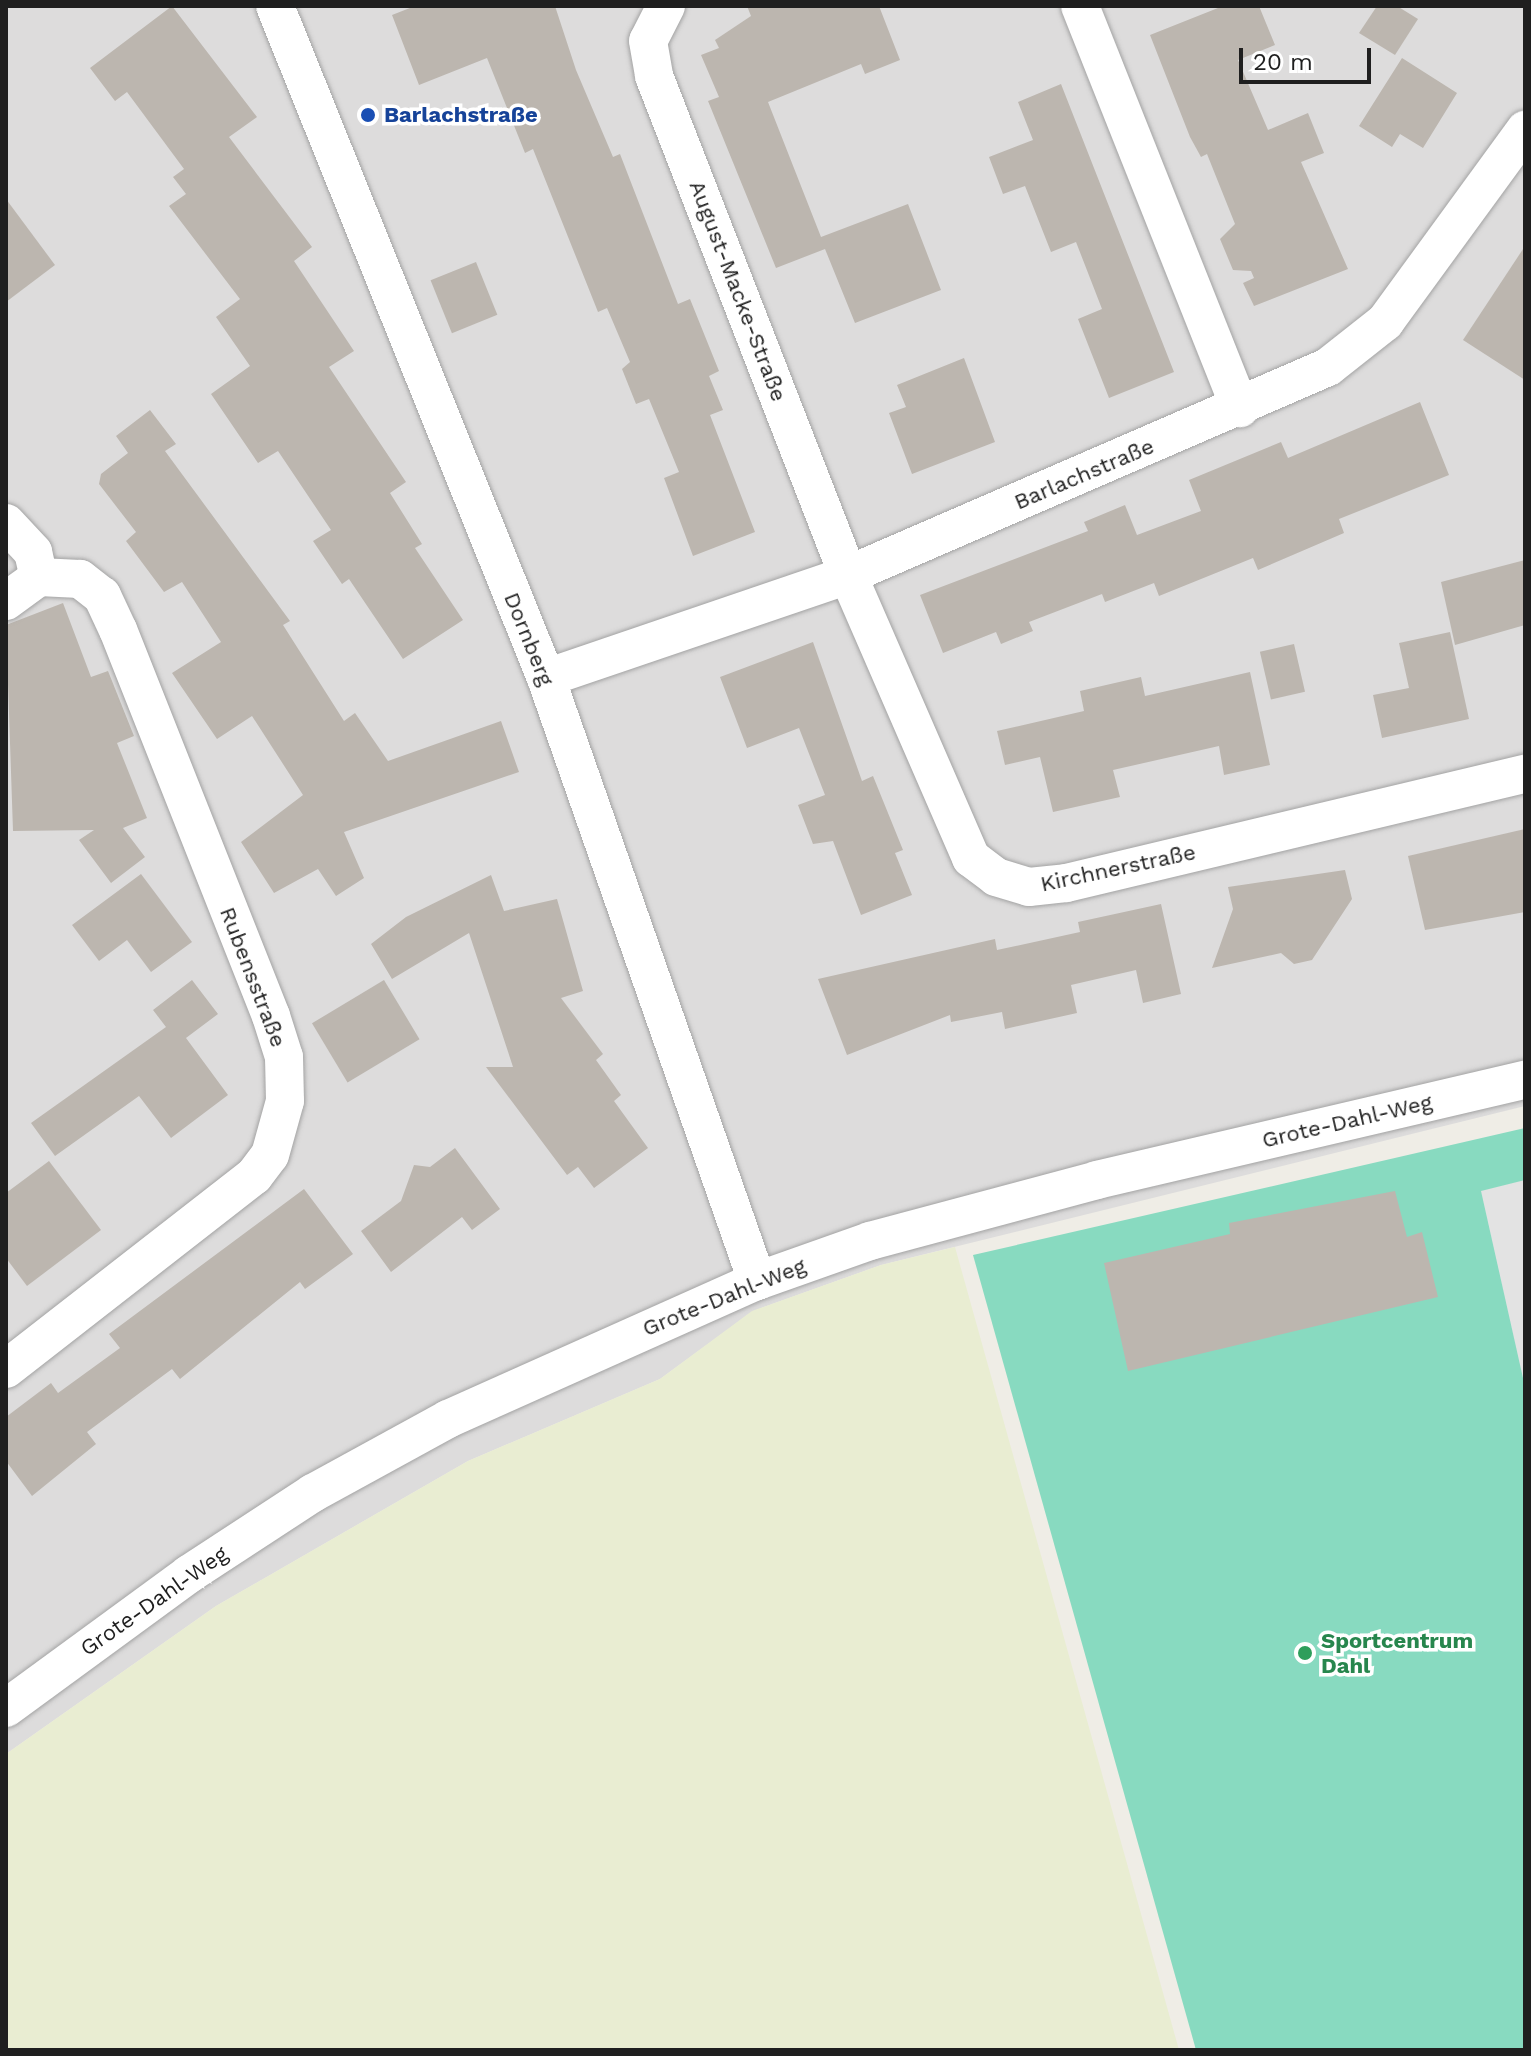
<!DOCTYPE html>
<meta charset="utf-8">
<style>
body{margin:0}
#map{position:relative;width:1531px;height:2056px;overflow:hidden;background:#efede6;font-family:"Work Sans",sans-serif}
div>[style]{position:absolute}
.residential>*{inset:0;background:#dddcdc}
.farmland>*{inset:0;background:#e9edd2}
.pitch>*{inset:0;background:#88dac0}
.parking>*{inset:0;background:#e3e3e3}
.building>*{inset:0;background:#bcb6af;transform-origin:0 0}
.roads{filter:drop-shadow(0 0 2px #a3a3a3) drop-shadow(0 0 2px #a3a3a3)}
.minor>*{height:38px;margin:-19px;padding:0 19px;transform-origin:19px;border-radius:19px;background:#fff}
.dots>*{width:22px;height:22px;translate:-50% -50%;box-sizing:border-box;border:4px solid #fff;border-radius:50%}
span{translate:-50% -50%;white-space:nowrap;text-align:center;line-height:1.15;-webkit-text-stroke:7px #fff;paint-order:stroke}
.transit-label{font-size:22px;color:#164399;font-weight:700}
.left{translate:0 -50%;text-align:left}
.street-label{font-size:22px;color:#1f1f1f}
.leisure-label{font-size:22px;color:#27864d;font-weight:700}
.frame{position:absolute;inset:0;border:8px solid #1f1f1f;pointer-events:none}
.scale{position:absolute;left:1239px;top:48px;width:132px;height:36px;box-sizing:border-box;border:4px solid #1f1f1f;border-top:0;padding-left:10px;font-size:24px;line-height:28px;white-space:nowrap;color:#1f1f1f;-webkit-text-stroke:6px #fff;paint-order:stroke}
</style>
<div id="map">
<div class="residential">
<div style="clip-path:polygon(6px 6px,1525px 6px,1525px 1106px,881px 1265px,753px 1311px,660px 1379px,468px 1461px,216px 1606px,6px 1754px)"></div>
</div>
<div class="farmland">
<div style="clip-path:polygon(955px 1247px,1179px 2050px,6px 2050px,6px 1754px,216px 1606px,468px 1461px,660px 1379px,752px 1311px,881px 1265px)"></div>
</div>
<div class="pitch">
<div style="clip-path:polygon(1525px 1128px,1525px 2050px,1196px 2050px,973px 1255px)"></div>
</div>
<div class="parking">
<div style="clip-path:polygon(1525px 1180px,1525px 1387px,1481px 1191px)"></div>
</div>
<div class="building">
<div style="clip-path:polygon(172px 6px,257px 117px,229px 137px,312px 247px,294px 261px,354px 351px,329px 367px,406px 482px,390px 493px,422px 544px,415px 548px,463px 620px,403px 659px,349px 579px,342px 584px,313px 541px,331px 530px,278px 451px,258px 463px,211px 394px,250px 366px,216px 317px,240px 299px,169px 206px,186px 194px,173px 177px,184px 169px,127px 92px,115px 101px,90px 68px)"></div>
<div style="clip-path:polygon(415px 6px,555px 6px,576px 70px,613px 157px,620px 154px,678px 304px,690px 299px,719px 371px,709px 376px,723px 410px,710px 415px,755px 532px,693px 556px,664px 478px,679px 472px,649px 399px,636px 404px,622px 369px,630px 362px,607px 308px,598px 312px,533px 149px,525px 153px,487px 58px,419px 85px,392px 15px)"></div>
<div style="clip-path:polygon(747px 6px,879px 6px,900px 60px,865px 74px,861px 64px,768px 102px,821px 237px,908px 204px,941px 290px,855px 323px,825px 249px,776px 268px,708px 101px,719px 97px,701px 55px,719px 48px,715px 40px,751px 16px)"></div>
<div style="clip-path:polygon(1223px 6px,1259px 6px,1275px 45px,1238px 60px,1268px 130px,1308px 113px,1324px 153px,1301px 162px,1348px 269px,1254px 306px,1243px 283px,1254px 278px,1251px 271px,1233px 270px,1220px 239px,1235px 224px,1207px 154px,1201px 157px,1190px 137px,1150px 35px)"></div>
<div style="clip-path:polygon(1377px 6px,1397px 6px,1418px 19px,1395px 55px,1359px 33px)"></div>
<div style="clip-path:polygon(1402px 58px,1457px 93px,1423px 148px,1400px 134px,1392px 147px,1359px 126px)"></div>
<div style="clip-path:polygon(1061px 84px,1174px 372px,1109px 398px,1078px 319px,1102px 309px,1076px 242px,1051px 252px,1025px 186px,1003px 194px,989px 157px,1033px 140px,1018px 102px)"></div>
<div style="clip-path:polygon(6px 199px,55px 265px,6px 302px)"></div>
<div style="clip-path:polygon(1525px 246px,1525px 380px,1463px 340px)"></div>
<div style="left:476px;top:262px;width:57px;height:49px;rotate:68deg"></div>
<div style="clip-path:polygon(964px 358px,995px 442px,912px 474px,889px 413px,906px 407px,897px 385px)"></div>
<div style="clip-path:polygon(1420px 402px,1449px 475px,1339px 519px,1344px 533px,1258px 570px,1253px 558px,1159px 596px,1154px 583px,1105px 602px,1102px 594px,1029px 622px,1033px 631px,1001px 644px,996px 632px,943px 653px,920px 595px,1088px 531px,1084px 522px,1125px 505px,1137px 535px,1201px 511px,1189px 480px,1281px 442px,1288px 458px)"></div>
<div style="clip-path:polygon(150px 410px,176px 444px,165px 451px,290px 621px,283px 625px,344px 721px,355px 713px,388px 761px,501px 721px,519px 772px,344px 832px,364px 878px,336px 896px,318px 869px,274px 893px,241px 842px,303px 795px,252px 716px,217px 739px,172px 673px,221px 642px,182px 582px,164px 592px,126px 541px,136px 532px,99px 484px,101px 474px,128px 453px,116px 436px)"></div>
<div style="clip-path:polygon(1525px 560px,1525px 625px,1455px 645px,1441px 582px)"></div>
<div style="clip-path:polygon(63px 603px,91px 677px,108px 671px,134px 736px,117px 743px,147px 818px,123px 828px,145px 857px,111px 883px,79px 840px,94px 830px,13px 831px,6px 625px)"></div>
<div style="clip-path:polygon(1450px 632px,1469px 719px,1382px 738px,1373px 695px,1409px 688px,1399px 643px)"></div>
<div style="clip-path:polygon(813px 642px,862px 781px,873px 776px,903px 850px,895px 853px,912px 895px,861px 915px,833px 841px,813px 844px,798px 805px,825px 795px,799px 728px,747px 748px,720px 677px)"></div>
<div style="left:1294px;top:644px;width:49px;height:35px;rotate:77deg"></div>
<div style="clip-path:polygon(1250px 672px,1270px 765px,1224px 775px,1219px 746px,1113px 770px,1120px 797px,1053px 812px,1040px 757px,1005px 765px,997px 731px,1084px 711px,1080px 691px,1141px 677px,1145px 696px)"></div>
<div style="clip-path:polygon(1525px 829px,1525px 912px,1425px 930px,1408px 856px)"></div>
<div style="clip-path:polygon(1345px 870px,1352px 899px,1312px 960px,1294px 964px,1281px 953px,1212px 968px,1233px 909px,1228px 887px)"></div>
<div style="clip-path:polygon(141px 874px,192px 942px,151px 972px,127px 940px,99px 961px,72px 925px)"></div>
<div style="clip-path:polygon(491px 875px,504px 911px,557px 899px,583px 991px,561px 998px,603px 1054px,596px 1060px,621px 1095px,614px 1101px,648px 1148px,594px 1188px,578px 1167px,567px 1175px,486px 1067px,513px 1067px,469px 933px,392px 979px,371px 944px,406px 917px)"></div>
<div style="clip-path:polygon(1161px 904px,1181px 994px,1143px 1003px,1136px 970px,1071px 985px,1077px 1013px,1005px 1029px,1002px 1012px,951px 1022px,950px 1015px,847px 1055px,818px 979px,995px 939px,997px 950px,1080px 932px,1078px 922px)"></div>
<div style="clip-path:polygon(192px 980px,218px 1014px,186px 1038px,228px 1095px,171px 1138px,139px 1096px,55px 1156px,31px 1123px,166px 1027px,153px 1010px)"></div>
<div style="left:384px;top:980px;width:69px;height:84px;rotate:59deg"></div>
<div style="clip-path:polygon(455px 1148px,500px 1209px,472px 1230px,462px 1217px,391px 1272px,361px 1231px,401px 1201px,414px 1165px,430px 1167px)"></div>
<div style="clip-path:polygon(49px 1161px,101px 1230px,27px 1286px,6px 1258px,6px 1193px)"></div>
<div style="clip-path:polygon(304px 1189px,353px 1254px,305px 1289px,300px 1282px,180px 1379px,172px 1369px,87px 1432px,96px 1444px,32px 1496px,6px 1461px,6px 1417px,51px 1383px,58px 1393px,120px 1348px,109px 1334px)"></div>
<div style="clip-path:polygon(1395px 1191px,1407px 1237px,1422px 1232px,1438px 1297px,1128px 1371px,1104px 1263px,1230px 1234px,1229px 1223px)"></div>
</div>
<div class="roads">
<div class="minor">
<div style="left:275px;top:6px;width:725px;rotate:68.04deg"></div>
<div style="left:546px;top:678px;width:639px;rotate:70.71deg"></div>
<div style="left:666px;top:6px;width:39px;rotate:117deg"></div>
<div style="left:648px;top:41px;width:36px;rotate:80deg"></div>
<div style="left:654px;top:76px;width:535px;rotate:68.76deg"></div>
<div style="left:848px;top:575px;width:309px;rotate:66.5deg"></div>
<div style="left:971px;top:858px;width:31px;rotate:37deg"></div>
<div style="left:996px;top:877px;width:34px;rotate:17deg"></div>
<div style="left:1029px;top:887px;width:37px;rotate:-6deg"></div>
<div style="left:1066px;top:883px;width:472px;rotate:-13.4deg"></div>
<div style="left:1080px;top:6px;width:433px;rotate:68.3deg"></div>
<div style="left:6px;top:523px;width:40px;rotate:47deg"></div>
<div style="left:33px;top:552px;width:26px;rotate:77deg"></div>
<div style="left:39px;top:577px;width:41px;rotate:144deg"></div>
<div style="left:546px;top:678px;width:319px;rotate:-18.8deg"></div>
<div style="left:848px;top:575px;width:523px;rotate:-23.43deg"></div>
<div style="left:1328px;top:367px;width:73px;rotate:-38.3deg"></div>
<div style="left:1385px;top:322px;width:238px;rotate:-53.9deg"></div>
<div style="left:6px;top:1369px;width:314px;rotate:-37.9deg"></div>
<div style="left:254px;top:1176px;width:26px;rotate:-53deg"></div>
<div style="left:270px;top:1155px;width:56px;rotate:-74.5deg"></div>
<div style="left:285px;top:1101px;width:44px;rotate:-91.3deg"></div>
<div style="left:284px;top:1057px;width:43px;rotate:-107.6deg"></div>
<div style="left:271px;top:1016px;width:415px;rotate:-111.6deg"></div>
<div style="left:118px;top:630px;width:38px;rotate:-115deg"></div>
<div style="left:102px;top:596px;width:28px;rotate:-142deg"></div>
<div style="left:80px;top:579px;width:41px;rotate:-177.2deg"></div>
<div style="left:6px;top:1708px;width:227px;rotate:-36.2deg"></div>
<div style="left:189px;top:1574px;width:148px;rotate:-33.2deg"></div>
<div style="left:313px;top:1493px;width:154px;rotate:-28.7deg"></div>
<div style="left:448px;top:1419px;width:338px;rotate:-24.1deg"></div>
<div style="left:757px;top:1281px;width:120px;rotate:-19.5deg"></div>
<div style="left:870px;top:1241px;width:235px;rotate:-15deg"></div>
<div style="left:1097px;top:1180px;width:440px;rotate:-13.2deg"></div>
</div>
</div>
<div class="dots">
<div style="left:368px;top:115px;background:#1a4fb4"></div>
<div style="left:1305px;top:1653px;background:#2e9e5b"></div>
</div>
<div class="transit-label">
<span class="left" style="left:384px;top:115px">Barlachstraße</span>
</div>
<div class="street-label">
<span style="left:738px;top:291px;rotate:69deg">August-Macke-Straße</span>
<span style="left:1084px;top:474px;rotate:-23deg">Barlachstraße</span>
<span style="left:529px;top:639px;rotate:68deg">Dornberg</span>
<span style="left:1118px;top:868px;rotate:-12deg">Kirchnerstraße</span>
<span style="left:253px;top:977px;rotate:69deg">Rubensstraße</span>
<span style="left:1347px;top:1121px;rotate:-13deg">Grote-Dahl-Weg</span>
<span style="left:724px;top:1297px;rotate:-22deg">Grote-Dahl-Weg</span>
<span style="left:154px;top:1601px;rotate:-35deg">Grote-Dahl-Weg</span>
</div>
<div class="leisure-label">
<span class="left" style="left:1321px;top:1653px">Sportcentrum<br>Dahl</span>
</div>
<div class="frame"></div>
<div class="scale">20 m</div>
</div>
